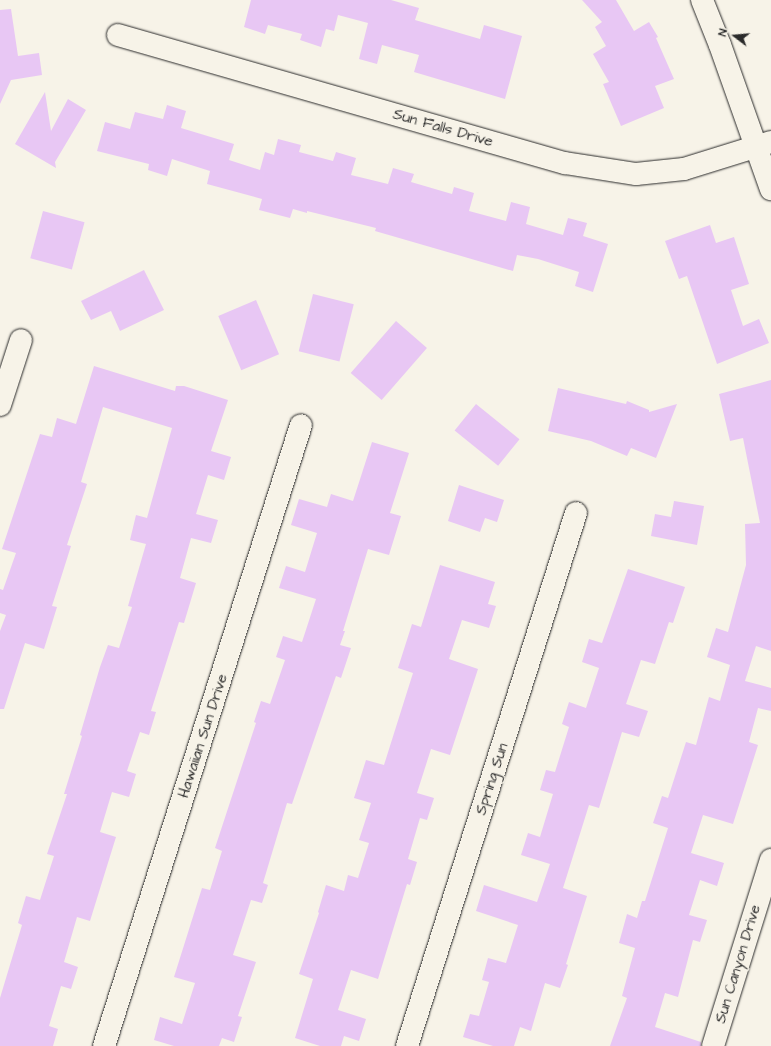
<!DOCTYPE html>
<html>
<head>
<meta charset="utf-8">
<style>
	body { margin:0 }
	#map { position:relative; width:771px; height:1046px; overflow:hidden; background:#f7f3e8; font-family:"Architects Daughter",sans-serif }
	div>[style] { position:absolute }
	.building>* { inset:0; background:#e8c7f4; transform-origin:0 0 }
	.roads { filter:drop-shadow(0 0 1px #2b2b2b) drop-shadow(0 0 1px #2b2b2b) }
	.street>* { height:22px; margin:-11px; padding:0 11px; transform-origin:11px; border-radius:11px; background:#f7f3e8 }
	span { translate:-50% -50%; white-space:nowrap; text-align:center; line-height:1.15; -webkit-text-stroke:3px #f7f3e8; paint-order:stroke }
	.street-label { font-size:15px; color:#2b2b2b }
	.north { position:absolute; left:715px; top:16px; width:40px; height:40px; -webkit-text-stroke:3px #f7f3e8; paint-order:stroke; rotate:286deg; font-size:11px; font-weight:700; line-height:16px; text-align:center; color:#2b2b2b }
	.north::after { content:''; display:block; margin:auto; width:14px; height:18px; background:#2b2b2b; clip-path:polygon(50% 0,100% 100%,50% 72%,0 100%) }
</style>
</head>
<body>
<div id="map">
	<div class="building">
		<div style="clip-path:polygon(251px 0,391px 0,419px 8px,415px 20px,480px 39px,484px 25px,522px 36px,505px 99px,414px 72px,419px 55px,382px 45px,377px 64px,359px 59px,368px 23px,338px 15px,334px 31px,326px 29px,321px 47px,300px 40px,302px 34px,268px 25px,265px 34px,244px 27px)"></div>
		<div style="clip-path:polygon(582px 0,616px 0,634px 31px,649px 22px,658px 37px,656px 38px,674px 79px,655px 86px,664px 108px,621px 126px,603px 84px,609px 82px,593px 54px,606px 46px,595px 27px,602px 22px)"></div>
		<div style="clip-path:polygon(11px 9px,18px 56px,39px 53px,42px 75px,11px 80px,0 104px,0 10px)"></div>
		<div style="clip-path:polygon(45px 92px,51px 131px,68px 99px,86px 110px,55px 162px,56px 168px,15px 144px)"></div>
		<div style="clip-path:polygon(167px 105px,186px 111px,181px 128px,234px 144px,229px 160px,260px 170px,265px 152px,274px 155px,278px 139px,301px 145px,299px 152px,333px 161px,336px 152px,356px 158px,351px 175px,388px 184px,393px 168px,414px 174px,411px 182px,452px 194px,454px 187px,474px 193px,469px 211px,506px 221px,511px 202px,530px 207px,526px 224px,563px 235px,568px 218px,587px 223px,583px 236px,608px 244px,593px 292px,575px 286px,579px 272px,538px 259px,517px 255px,513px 271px,375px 231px,376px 228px,307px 211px,307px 213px,293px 209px,290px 218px,259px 210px,262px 199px,207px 184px,210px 171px,172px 159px,167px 176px,148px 170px,149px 164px,97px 151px,105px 122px,130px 129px,135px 112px,163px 119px)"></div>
		<div style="left:43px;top:211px;width:43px;height:49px;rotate:15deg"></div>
		<div style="clip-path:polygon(710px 225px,716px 243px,734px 237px,749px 284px,731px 290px,743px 326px,759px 319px,769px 343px,717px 364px,687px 276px,679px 279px,665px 241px)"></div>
		<div style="clip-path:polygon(144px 270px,164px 310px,120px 331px,111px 311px,91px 320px,81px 301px)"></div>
		<div style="left:313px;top:294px;width:42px;height:59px;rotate:14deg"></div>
		<div style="left:256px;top:300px;width:59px;height:41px;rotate:67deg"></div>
		<div style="left:396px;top:321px;width:41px;height:69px;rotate:41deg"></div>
		<div style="clip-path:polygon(94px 366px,175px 391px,176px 386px,184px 386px,228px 400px,211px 451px,231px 457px,224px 480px,208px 475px,196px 514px,218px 520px,211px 543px,191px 538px,180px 578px,196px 583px,184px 623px,179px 622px,151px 711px,156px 712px,149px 735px,140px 732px,127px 771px,136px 774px,129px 797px,112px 792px,100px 832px,116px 837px,90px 921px,77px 917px,64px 962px,78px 967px,71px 989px,61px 986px,49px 1026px,58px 1029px,53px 1046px,0 1046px,0 998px,22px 925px,18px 923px,26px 896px,40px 900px,54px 856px,47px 854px,67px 794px,64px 794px,82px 736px,80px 735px,100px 667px,108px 645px,119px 648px,132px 607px,128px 606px,146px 544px,130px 540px,136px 515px,147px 518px,172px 428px,103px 407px,81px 482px,87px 484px,67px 545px,71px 546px,52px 606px,57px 607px,44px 649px,25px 643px,4px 709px,0 709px,0 631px,6px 615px,0 613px,0 589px,3px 590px,16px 553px,2px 549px,40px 434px,52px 437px,57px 418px,76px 424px)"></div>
		<div style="clip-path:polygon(771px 380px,771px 651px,756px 646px,745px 681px,771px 688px,771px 711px,758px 708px,749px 742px,758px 745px,733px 824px,703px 815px,691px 853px,724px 863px,717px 886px,700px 880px,689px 915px,707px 920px,700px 942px,693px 940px,678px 997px,665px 993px,655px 1027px,701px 1042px,701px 1046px,610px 1046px,627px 998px,622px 996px,635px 948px,619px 943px,627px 914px,637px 918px,642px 901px,645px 901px,668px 828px,653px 823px,662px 796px,668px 798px,686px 742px,696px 745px,709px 697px,720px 701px,730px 665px,707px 657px,716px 628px,728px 632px,746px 565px,745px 524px,760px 523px,743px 438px,730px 441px,719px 394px)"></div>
		<div style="clip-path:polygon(558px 388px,626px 404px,627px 401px,649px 410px,649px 412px,677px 404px,656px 458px,631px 448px,627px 456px,591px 441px,548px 431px)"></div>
		<div style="left:476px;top:404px;width:56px;height:34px;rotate:39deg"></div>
		<div style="clip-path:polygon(372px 442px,409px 453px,390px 513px,401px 516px,389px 555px,368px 549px,343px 631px,345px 631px,340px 645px,351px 648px,341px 678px,336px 676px,292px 804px,287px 803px,263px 883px,268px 885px,262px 903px,251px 900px,233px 955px,256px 962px,238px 1016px,242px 1017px,234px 1042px,222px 1038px,219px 1046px,174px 1046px,154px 1040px,160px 1017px,182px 1024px,195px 983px,174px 977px,202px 888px,210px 890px,222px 851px,215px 848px,256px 723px,254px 722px,261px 701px,270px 704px,285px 660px,276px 657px,283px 636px,302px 642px,316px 599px,279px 588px,286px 566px,305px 572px,317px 533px,291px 525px,299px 499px,327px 507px,331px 494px,353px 501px)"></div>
		<div style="clip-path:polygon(459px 485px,504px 500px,497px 522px,485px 518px,480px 532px,448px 521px)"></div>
		<div style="clip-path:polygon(674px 501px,704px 506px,697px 545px,651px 536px,655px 514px,671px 517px)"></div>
		<div style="clip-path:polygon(440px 565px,495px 582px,488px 604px,496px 606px,489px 628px,462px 620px,449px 659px,478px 669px,450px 755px,431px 749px,417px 793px,434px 798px,427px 820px,420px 818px,408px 859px,417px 862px,410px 885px,407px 884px,378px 979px,351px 970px,338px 1010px,366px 1019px,359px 1041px,344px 1036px,341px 1046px,320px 1046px,295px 1038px,313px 979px,299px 974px,319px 913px,318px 912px,326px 885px,344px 891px,348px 875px,358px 878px,369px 843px,359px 840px,371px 803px,354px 798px,366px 760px,384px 765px,413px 673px,398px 668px,412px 624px,421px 627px)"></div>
		<div style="clip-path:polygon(628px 569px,685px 587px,673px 623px,669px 622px,655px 664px,641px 660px,626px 704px,648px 711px,639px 737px,622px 732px,599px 808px,589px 805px,563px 888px,587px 896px,566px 964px,568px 965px,560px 988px,545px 983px,531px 1031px,520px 1027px,514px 1046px,493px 1046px,463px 1037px,470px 1014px,479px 1016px,489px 982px,482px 980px,488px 958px,506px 963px,518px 925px,476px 911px,484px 885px,537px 902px,550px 864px,521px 855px,528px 833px,540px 837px,553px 794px,540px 790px,546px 770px,555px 772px,569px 727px,562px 724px,569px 702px,586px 708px,599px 668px,582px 662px,589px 639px,602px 643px)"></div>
	</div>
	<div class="roads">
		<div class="street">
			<div style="left:702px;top:0;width:48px;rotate:68.2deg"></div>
			<div style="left:720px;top:45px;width:153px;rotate:70.5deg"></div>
			<div style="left:118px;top:35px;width:465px;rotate:16deg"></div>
			<div style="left:565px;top:163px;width:72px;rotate:8.8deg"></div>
			<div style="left:636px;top:174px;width:48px;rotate:-5.9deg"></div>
			<div style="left:684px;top:169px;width:91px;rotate:-17.2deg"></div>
			<div style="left:0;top:405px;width:68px;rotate:-72.1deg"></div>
			<div style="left:104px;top:1046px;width:651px;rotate:-72.4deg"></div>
			<div style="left:407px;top:1046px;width:559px;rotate:-72.41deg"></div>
			<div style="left:713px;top:1046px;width:195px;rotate:-72.7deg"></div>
		</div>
	</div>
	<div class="street-label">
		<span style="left:443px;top:128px;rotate:16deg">Sun Falls Drive</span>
		<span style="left:203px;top:736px;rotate:-72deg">Hawaiian Sun Drive</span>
		<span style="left:492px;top:779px;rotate:-72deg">Spring Sun</span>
		<span style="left:738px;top:964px;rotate:-73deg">Sun Canyon Drive</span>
	</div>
	<div class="north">N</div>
</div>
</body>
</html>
